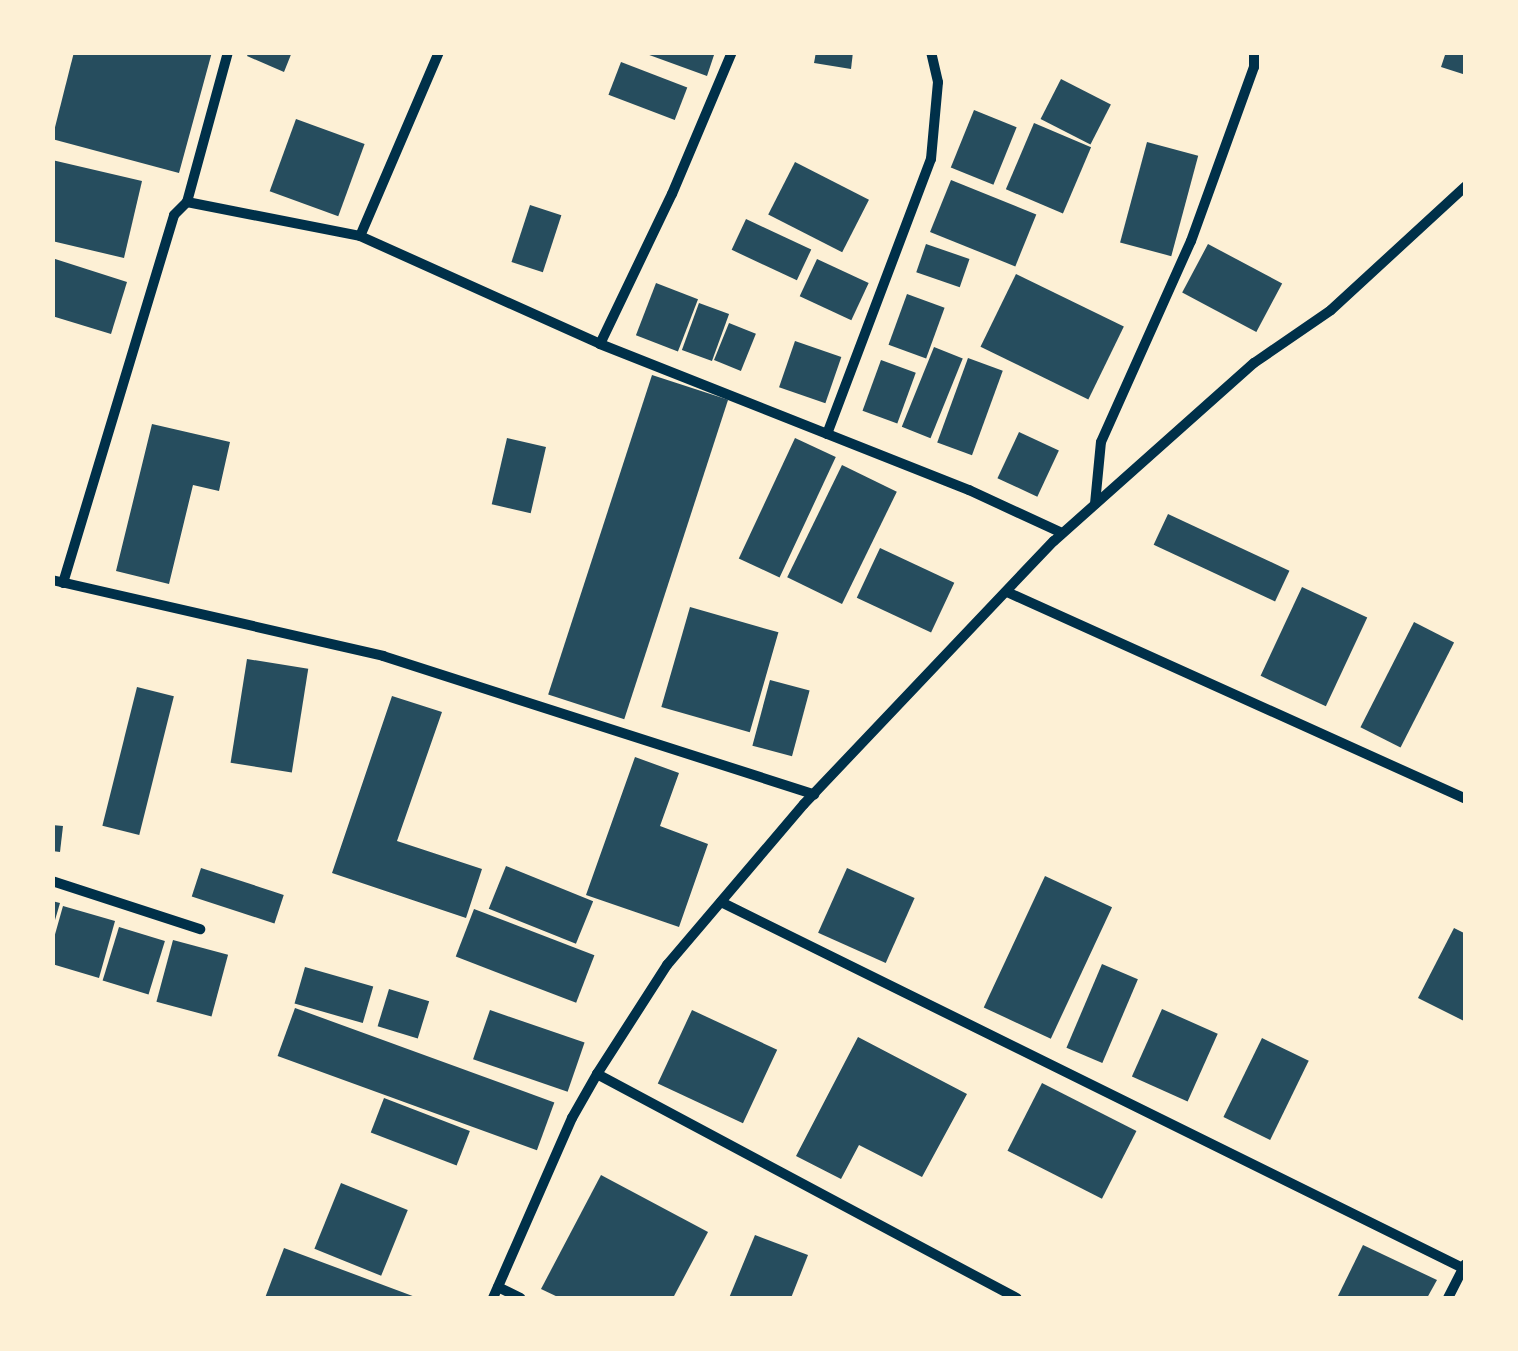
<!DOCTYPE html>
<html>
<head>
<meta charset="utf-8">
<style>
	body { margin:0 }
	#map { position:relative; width:1518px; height:1351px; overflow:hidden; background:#fdf0d5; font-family:"Space Grotesk",sans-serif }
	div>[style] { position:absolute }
	.building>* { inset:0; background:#264d5e; transform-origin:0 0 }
	.minor>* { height:10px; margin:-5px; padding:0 5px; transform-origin:5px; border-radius:5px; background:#003049 }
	span { translate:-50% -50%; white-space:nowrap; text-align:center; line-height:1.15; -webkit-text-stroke:10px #fdf0d5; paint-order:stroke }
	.frame { position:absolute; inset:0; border:55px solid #fdf0d5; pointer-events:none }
</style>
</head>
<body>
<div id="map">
	<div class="building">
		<div style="clip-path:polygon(74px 52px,212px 52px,179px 173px,52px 139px)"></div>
		<div style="clip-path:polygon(249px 52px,292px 52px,284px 72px,247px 56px)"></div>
		<div style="clip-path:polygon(641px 52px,715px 52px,707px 76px)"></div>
		<div style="clip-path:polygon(816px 52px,853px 52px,851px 69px,814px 63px)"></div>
		<div style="clip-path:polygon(1446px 52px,1466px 52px,1466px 75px,1441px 67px)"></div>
		<div style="left:621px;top:62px;width:71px;height:35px;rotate:21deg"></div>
		<div style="left:1061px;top:79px;width:56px;height:45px;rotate:27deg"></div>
		<div style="left:974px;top:110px;width:46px;height:62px;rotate:22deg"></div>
		<div style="left:296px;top:119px;width:73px;height:77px;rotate:20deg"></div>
		<div style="left:1034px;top:123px;width:62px;height:72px;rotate:23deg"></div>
		<div style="left:1147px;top:142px;width:53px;height:104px;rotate:15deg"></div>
		<div style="clip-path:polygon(52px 160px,142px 181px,124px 258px,52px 241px)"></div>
		<div style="left:795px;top:162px;width:83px;height:59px;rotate:27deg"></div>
		<div style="left:951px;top:180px;width:92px;height:56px;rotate:22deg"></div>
		<div style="left:530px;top:205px;width:33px;height:60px;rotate:18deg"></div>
		<div style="left:746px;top:219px;width:72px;height:34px;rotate:25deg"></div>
		<div style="left:926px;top:244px;width:46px;height:30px;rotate:19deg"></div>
		<div style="left:1208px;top:244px;width:84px;height:55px;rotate:28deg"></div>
		<div style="clip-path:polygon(52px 258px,127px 282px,111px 334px,52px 316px)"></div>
		<div style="left:817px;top:259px;width:57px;height:41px;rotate:25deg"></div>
		<div style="left:1016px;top:274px;width:120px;height:81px;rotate:26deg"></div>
		<div style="left:656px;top:283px;width:45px;height:56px;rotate:21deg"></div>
		<div style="left:907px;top:294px;width:40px;height:54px;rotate:20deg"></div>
		<div style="left:699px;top:303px;width:32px;height:50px;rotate:20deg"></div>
		<div style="left:729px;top:323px;width:29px;height:40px;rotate:22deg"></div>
		<div style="left:795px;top:341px;width:49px;height:49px;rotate:19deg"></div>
		<div style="left:934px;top:347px;width:31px;height:86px;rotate:22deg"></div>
		<div style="left:968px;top:358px;width:37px;height:90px;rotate:20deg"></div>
		<div style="left:881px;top:360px;width:37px;height:54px;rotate:20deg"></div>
		<div style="left:652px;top:375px;width:80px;height:336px;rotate:18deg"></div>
		<div style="clip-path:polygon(152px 424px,230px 442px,219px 491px,193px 485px,169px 584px,116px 571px)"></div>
		<div style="left:1019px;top:432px;width:44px;height:51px;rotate:25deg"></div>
		<div style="left:507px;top:438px;width:40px;height:68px;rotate:13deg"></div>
		<div style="left:795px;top:438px;width:45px;height:133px;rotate:25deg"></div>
		<div style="left:842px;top:465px;width:61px;height:125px;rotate:26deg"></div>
		<div style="left:1168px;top:514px;width:134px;height:34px;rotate:25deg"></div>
		<div style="left:880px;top:548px;width:82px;height:55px;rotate:25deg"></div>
		<div style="left:1302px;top:587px;width:72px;height:98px;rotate:25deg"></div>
		<div style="left:690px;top:607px;width:92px;height:104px;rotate:16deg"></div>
		<div style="left:1414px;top:622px;width:45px;height:118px;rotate:27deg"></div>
		<div style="left:247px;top:659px;width:62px;height:105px;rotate:9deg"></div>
		<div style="left:770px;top:680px;width:41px;height:68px;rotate:15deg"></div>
		<div style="left:137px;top:687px;width:38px;height:143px;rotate:14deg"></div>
		<div style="clip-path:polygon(392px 696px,442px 712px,397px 841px,482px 869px,466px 918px,332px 873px)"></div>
		<div style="clip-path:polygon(635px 757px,679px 773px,660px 826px,708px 844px,679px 927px,586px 895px)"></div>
		<div style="clip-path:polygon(52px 825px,63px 826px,60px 852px,52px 851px)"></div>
		<div style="left:506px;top:866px;width:94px;height:46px;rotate:22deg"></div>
		<div style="left:201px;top:868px;width:87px;height:30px;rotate:18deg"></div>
		<div style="left:847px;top:868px;width:74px;height:71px;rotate:24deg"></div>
		<div style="left:1045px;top:876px;width:74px;height:145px;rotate:25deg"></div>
		<div style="clip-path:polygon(52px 901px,60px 903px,53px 927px,52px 927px)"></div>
		<div style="clip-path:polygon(63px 906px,115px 921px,99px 978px,52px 964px,52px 945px)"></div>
		<div style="left:474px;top:909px;width:129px;height:51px;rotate:21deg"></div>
		<div style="left:119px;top:927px;width:48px;height:56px;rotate:17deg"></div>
		<div style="clip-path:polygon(1454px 928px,1466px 934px,1466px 1022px,1418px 998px)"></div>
		<div style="left:173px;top:940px;width:57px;height:64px;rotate:15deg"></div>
		<div style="left:1102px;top:964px;width:39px;height:91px;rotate:23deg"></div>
		<div style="left:305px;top:967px;width:71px;height:38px;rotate:16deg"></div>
		<div style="left:389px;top:989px;width:42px;height:39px;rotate:17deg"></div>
		<div style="left:295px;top:1008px;width:276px;height:51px;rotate:20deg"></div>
		<div style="left:1162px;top:1009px;width:61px;height:74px;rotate:24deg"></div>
		<div style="left:490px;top:1010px;width:100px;height:52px;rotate:19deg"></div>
		<div style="left:692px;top:1010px;width:94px;height:81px;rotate:25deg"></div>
		<div style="clip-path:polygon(858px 1037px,967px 1094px,922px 1177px,859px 1145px,841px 1179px,796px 1156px)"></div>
		<div style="left:1262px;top:1038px;width:52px;height:88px;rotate:26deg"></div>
		<div style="left:1042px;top:1083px;width:106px;height:76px;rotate:27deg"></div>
		<div style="left:384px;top:1098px;width:92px;height:37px;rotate:21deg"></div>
		<div style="clip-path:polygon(601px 1175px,708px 1232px,673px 1298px,560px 1298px,541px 1289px)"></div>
		<div style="left:341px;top:1183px;width:72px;height:71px;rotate:22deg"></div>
		<div style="clip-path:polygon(755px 1235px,808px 1255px,791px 1298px,729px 1298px)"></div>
		<div style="clip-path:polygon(1363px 1245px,1437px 1280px,1427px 1298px,1337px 1298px)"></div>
		<div style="clip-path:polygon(284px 1248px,418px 1298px,265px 1298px)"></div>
	</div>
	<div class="minor">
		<div style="left:439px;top:52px;width:200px;rotate:113.2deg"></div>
		<div style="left:360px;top:236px;width:263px;rotate:24.2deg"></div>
		<div style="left:600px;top:344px;width:397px;rotate:21.6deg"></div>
		<div style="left:969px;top:490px;width:102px;rotate:24.8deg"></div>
		<div style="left:187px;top:202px;width:156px;rotate:-74.7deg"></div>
		<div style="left:600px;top:344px;width:166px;rotate:-64.4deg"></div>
		<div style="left:672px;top:194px;width:154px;rotate:-67.1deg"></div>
		<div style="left:827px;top:434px;width:294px;rotate:-69.3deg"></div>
		<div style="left:931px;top:159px;width:77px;rotate:-84.8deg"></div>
		<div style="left:938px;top:82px;width:31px;rotate:-103deg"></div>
		<div style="left:1095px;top:504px;width:62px;rotate:-84.5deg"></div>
		<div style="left:1101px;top:442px;width:220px;rotate:-65.9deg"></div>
		<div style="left:1191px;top:241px;width:185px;rotate:-70.1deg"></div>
		<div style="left:1254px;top:67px;width:15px;rotate:-90deg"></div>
		<div style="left:52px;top:580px;width:340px;rotate:12.9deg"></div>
		<div style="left:383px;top:656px;width:453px;rotate:17.8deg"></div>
		<div style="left:63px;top:583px;width:384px;rotate:-73.2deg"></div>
		<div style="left:174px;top:215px;width:18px;rotate:-45deg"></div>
		<div style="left:187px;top:202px;width:176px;rotate:11.1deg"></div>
		<div style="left:1007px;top:592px;width:504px;rotate:24.27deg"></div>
		<div style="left:52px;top:881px;width:156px;rotate:18deg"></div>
		<div style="left:721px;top:902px;width:827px;rotate:26.26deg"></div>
		<div style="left:597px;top:1074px;width:476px;rotate:28.1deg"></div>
		<div style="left:498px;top:1287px;width:25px;rotate:26deg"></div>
		<div style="left:493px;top:1298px;width:197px;rotate:-66.3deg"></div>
		<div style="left:572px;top:1118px;width:51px;rotate:-60.4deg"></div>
		<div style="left:597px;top:1074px;width:130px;rotate:-57.3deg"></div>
		<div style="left:667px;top:965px;width:211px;rotate:-49.6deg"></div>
		<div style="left:804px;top:804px;width:363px;rotate:-46.5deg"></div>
		<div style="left:1054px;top:541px;width:268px;rotate:-41.7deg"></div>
		<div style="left:1254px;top:363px;width:93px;rotate:-34.5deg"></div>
		<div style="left:1331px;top:310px;width:183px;rotate:-42.6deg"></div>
		<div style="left:1448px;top:1298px;width:38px;rotate:-63deg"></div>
	</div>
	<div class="frame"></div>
</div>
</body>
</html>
